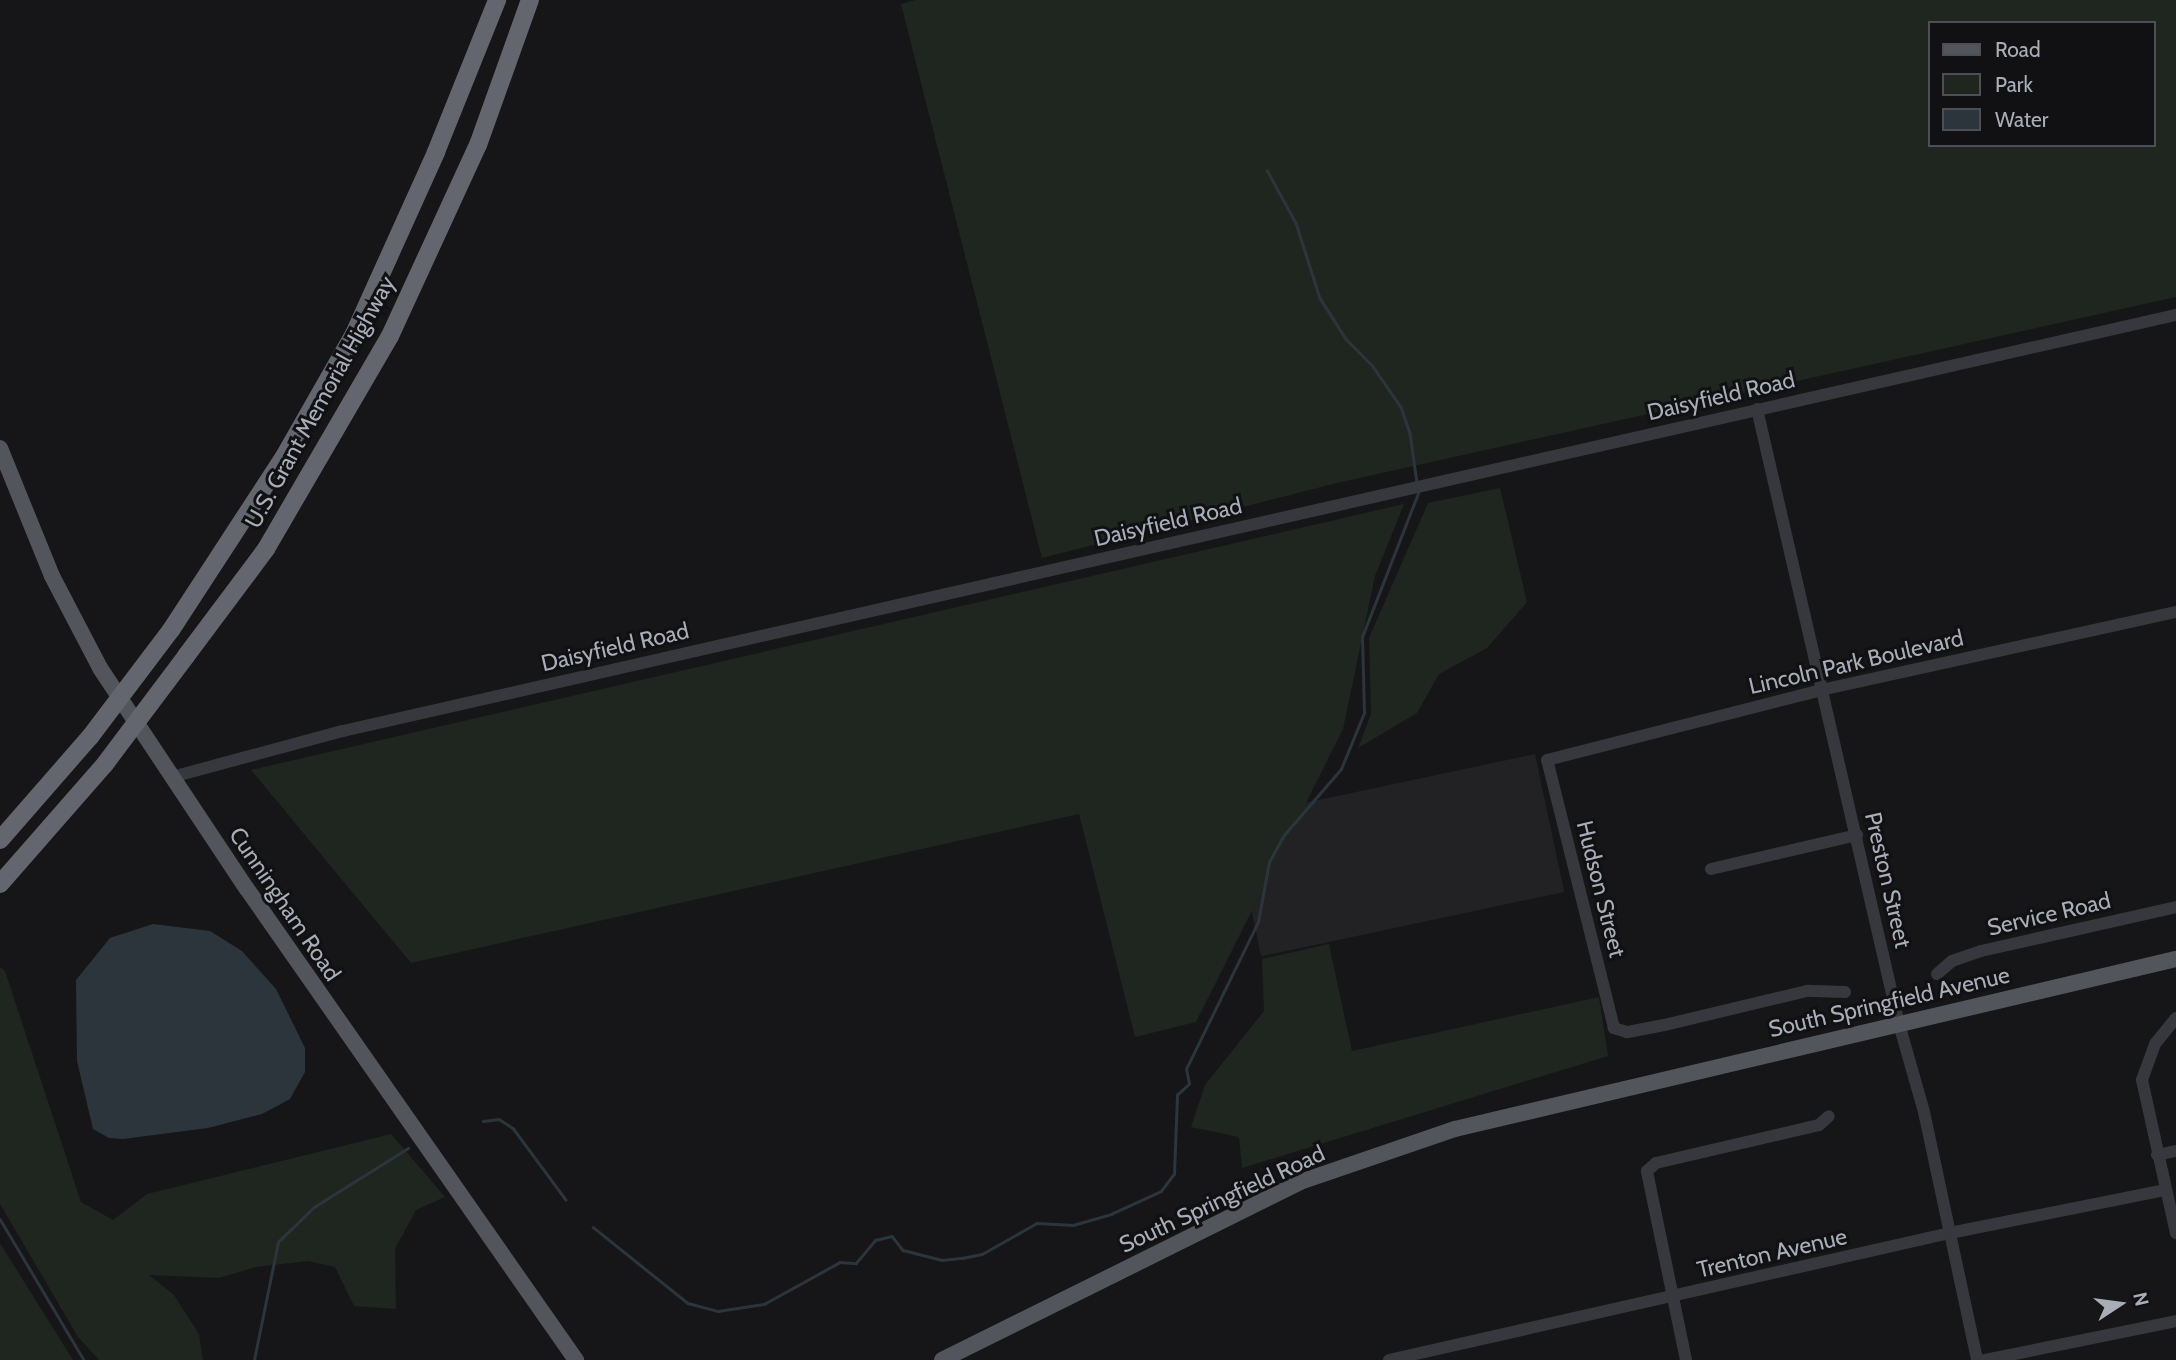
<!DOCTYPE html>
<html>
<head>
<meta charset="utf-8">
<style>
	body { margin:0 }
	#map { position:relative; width:2176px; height:1360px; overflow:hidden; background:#161618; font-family:Cabin,sans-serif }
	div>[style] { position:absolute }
	.built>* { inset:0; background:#222225; transform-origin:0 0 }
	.green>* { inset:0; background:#1e261f }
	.water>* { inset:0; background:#2c353c }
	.stream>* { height:2.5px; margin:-1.25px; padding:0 1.25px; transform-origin:1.25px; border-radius:1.25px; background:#2c353c }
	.minor>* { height:12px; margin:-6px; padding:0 6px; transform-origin:6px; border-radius:6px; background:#37383d }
	.major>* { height:16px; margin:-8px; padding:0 8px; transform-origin:8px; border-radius:8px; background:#53555c }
	.highway>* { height:18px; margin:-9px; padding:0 9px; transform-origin:9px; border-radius:9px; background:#63666e }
	.highway-bridge>* { height:18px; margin:-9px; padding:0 9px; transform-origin:9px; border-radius:9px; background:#63666e }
	span { translate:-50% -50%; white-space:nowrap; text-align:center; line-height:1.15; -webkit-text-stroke:6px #111113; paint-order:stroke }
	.street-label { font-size:23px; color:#a8adb8 }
	.legend { position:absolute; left:1928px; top:21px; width:228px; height:126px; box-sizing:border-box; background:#111113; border:2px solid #4d4f55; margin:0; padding:9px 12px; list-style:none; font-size:21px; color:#a8adb8 }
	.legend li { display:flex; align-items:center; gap:14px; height:35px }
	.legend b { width:35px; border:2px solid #4d4f55 }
	.north { position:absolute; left:2085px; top:1269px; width:70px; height:70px; -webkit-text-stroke:5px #111113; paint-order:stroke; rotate:77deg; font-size:19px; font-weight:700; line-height:28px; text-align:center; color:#a8adb8 }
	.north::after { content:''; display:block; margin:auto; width:24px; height:32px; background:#a8adb8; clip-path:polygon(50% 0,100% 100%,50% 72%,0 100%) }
</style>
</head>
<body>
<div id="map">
	<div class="built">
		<div style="left:1535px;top:754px;width:141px;height:310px;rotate:78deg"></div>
	</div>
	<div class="green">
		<div style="clip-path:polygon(evenodd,915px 0,2176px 0,2176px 297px,1337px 483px,1042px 558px,901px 4px,915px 0,1929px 23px,2153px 23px,2153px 145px,1929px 145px,1929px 23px)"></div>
		<div style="clip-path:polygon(1500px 488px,1527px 602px,1487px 648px,1439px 674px,1417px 713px,1358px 748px,1371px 714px,1369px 638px,1428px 503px)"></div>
		<div style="clip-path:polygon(1404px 504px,1375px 576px,1343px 729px,1196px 1022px,1135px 1037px,1079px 814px,411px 963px,251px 770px)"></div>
		<div style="clip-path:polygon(1329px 944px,1352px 1051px,1599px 997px,1608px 1056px,1242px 1168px,1239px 1137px,1191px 1127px,1205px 1085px,1264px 1011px,1262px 959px)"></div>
		<div style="clip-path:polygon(0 967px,5px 971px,81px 1202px,113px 1220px,147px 1194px,391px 1134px,445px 1197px,416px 1210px,395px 1249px,396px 1309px,354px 1306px,335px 1267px,308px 1261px,256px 1267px,219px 1278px,149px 1275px,174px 1295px,199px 1334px,203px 1360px,99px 1360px,78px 1337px,0 1204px)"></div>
		<div style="clip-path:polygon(0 1244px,3px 1248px,73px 1360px,0 1360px)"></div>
	</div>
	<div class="water">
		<div style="clip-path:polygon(153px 924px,210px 931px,242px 951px,276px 989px,305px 1048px,305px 1072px,290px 1099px,262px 1114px,208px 1128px,123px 1139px,109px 1138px,93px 1129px,77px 1061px,76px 980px,110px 938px)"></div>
	</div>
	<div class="stream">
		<div style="left:1267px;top:170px;width:60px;rotate:61.3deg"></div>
		<div style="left:1296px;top:223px;width:79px;rotate:72.3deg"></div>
		<div style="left:1320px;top:298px;width:49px;rotate:57.6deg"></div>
		<div style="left:1346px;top:339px;width:37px;rotate:45deg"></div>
		<div style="left:1372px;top:365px;width:51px;rotate:55.4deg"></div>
		<div style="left:1401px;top:407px;width:28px;rotate:71deg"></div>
		<div style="left:1410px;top:433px;width:50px;rotate:82deg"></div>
		<div style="left:483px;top:1121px;width:16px;rotate:-7deg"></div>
		<div style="left:499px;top:1119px;width:17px;rotate:33deg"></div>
		<div style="left:513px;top:1128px;width:89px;rotate:53.6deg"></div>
		<div style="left:0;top:1219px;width:164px;rotate:59.2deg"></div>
		<div style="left:593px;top:1227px;width:122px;rotate:38.7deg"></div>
		<div style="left:688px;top:1303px;width:31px;rotate:15deg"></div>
		<div style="left:718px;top:1311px;width:47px;rotate:-8.7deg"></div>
		<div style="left:764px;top:1304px;width:87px;rotate:-28.9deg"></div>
		<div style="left:840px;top:1262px;width:16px;rotate:4deg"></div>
		<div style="left:856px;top:1263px;width:30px;rotate:-50deg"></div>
		<div style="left:875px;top:1240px;width:17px;rotate:-13deg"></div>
		<div style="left:892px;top:1236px;width:18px;rotate:52deg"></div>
		<div style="left:903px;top:1250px;width:40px;rotate:14.4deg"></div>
		<div style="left:942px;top:1260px;width:20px;rotate:-6deg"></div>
		<div style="left:962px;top:1258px;width:20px;rotate:-11deg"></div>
		<div style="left:982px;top:1254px;width:63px;rotate:-29.4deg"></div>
		<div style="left:1037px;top:1223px;width:36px;rotate:3deg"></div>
		<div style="left:1073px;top:1225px;width:40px;rotate:-16deg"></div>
		<div style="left:1111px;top:1214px;width:55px;rotate:-24.7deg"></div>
		<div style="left:1161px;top:1191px;width:21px;rotate:-53deg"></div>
		<div style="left:1174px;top:1174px;width:79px;rotate:-87.8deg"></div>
		<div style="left:1177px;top:1095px;width:16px;rotate:-43deg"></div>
		<div style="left:1189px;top:1084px;width:15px;rotate:-101deg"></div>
		<div style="left:1186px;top:1069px;width:164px;rotate:-63.9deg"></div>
		<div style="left:1258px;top:922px;width:61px;rotate:-79.6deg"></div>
		<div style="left:1269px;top:862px;width:31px;rotate:-61deg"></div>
		<div style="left:1284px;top:835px;width:87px;rotate:-49.2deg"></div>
		<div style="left:1341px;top:769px;width:61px;rotate:-67.7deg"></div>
		<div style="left:1364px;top:713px;width:76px;rotate:-91.5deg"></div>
		<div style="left:1362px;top:637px;width:155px;rotate:-68.7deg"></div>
		<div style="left:254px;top:1360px;width:120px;rotate:-78.5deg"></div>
		<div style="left:278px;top:1242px;width:50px;rotate:-44.2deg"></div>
		<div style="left:314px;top:1207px;width:111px;rotate:-32.1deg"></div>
	</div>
	<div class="minor">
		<div style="left:1757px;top:409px;width:631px;rotate:77deg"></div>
		<div style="left:1899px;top:1024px;width:91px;rotate:74.1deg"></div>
		<div style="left:1924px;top:1112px;width:254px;rotate:77.9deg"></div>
		<div style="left:172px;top:777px;width:177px;rotate:-15.1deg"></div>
		<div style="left:343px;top:731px;width:1880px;rotate:-12.79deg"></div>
		<div style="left:1711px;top:869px;width:150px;rotate:-13.1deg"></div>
		<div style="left:1937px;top:974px;width:20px;rotate:-41deg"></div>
		<div style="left:1952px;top:961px;width:31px;rotate:-19deg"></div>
		<div style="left:1981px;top:951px;width:200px;rotate:-12.7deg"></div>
		<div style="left:1845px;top:992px;width:38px;rotate:-178deg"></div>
		<div style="left:1807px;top:991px;width:147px;rotate:166.6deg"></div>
		<div style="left:1664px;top:1025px;width:38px;rotate:169deg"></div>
		<div style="left:1627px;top:1032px;width:14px;rotate:-163deg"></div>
		<div style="left:1614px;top:1028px;width:276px;rotate:-104deg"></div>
		<div style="left:1547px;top:760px;width:283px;rotate:-14.3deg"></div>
		<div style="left:1821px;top:690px;width:363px;rotate:-12.4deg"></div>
		<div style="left:2176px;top:1018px;width:33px;rotate:129deg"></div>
		<div style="left:2155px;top:1044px;width:38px;rotate:110deg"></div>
		<div style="left:2142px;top:1080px;width:157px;rotate:77.5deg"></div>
		<div style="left:2157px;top:1155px;width:19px;rotate:-12deg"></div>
		<div style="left:1389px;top:1360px;width:575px;rotate:-12.76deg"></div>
		<div style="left:1950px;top:1233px;width:220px;rotate:-11.3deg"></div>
		<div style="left:1686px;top:1360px;width:193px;rotate:-101.7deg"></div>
		<div style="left:1647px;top:1171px;width:12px;rotate:-42deg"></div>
		<div style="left:1656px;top:1163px;width:167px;rotate:-13.1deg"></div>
		<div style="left:1819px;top:1125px;width:13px;rotate:-42deg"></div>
		<div style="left:1985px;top:1360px;width:195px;rotate:-11.5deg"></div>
	</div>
	<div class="major">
		<div style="left:0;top:448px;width:138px;rotate:67.9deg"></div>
		<div style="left:52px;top:576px;width:104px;rotate:62.4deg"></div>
		<div style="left:100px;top:668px;width:265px;rotate:56.4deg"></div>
		<div style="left:247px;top:889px;width:575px;rotate:55.07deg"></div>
		<div style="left:942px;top:1360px;width:400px;rotate:-26.4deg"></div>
		<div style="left:1300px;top:1182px;width:164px;rotate:-18.9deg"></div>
		<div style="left:1455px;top:1129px;width:741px;rotate:-13.27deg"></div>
	</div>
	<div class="highway">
		<div style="left:171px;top:630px;width:209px;rotate:-56.9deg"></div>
		<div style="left:285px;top:455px;width:139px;rotate:-60.3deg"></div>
		<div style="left:354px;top:334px;width:200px;rotate:-65.7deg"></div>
		<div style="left:436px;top:152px;width:164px;rotate:-68.1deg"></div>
		<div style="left:186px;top:656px;width:134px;rotate:-53.2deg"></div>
		<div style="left:266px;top:549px;width:246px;rotate:-59.8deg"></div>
		<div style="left:390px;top:336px;width:210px;rotate:-65.3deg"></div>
		<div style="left:478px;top:145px;width:154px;rotate:-70.3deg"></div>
		<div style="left:0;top:840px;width:137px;rotate:-48.9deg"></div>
		<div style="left:0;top:884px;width:159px;rotate:-48.8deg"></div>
	</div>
	<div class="highway-bridge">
		<div style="left:90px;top:737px;width:134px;rotate:-52.9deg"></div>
		<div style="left:105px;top:764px;width:135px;rotate:-53.1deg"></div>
	</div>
	<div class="street-label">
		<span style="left:1721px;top:396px;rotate:-13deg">Daisyfield Road</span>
		<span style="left:320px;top:402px;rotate:-61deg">U.S. Grant Memorial Highway</span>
		<span style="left:1168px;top:522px;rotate:-13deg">Daisyfield Road</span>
		<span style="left:615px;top:647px;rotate:-13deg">Daisyfield Road</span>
		<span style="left:1856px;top:662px;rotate:-13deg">Lincoln Park Boulevard</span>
		<span style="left:1888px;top:880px;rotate:77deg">Preston Street</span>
		<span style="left:1601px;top:889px;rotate:76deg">Hudson Street</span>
		<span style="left:285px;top:904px;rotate:56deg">Cunningham Road</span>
		<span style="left:2049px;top:914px;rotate:-13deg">Service Road</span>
		<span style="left:1889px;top:1002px;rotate:-13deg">South Springfield Avenue</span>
		<span style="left:1222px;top:1199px;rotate:-25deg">South Springfield Road</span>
		<span style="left:1772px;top:1253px;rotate:-13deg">Trenton Avenue</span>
	</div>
	<ul class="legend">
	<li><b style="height:9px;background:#53555c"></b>Road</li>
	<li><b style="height:19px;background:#1e261f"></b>Park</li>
	<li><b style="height:19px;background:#2c353c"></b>Water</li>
	</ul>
	<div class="north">N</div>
</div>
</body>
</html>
